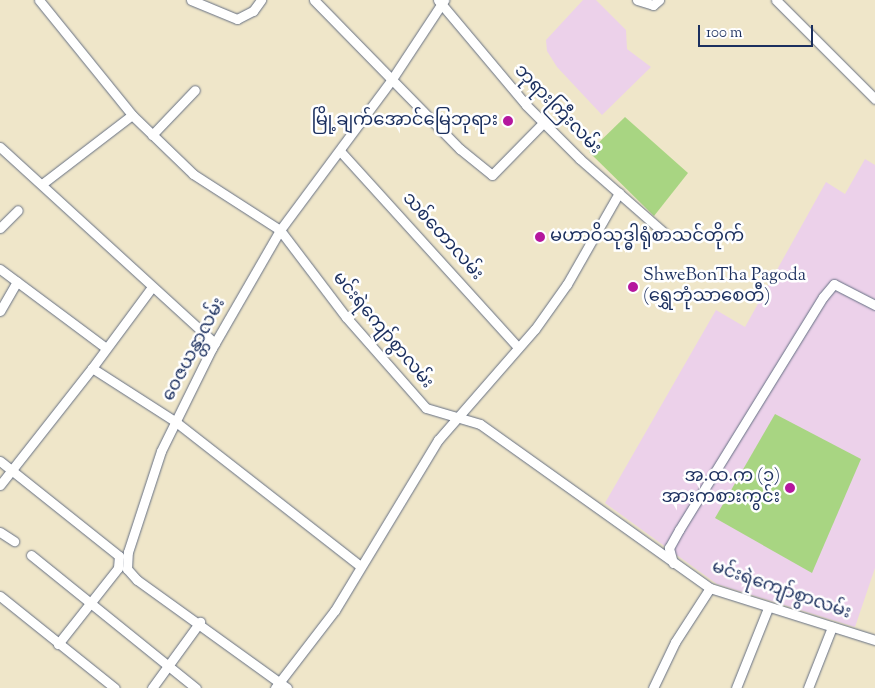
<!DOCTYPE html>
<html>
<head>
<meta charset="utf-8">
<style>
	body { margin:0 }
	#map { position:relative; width:875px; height:688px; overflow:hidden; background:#efe6c9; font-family:"Sorts Mill Goudy","Noto Sans Myanmar",serif }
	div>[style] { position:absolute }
	.built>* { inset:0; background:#ecd1ea }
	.green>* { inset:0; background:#a8d582 }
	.roads { filter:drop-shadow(0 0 1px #656f83) drop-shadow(0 0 1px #656f83) }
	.minor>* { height:9px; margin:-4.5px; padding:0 4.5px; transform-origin:4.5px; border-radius:4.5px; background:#fff }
	.dots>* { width:14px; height:14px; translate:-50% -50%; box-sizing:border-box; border:2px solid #fff; border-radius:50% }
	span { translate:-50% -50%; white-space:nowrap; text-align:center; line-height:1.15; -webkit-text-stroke:5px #fff; paint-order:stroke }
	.street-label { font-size:18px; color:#1b2f5e }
	.poi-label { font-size:18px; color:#1b2f5e }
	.right { translate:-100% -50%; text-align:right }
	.left { translate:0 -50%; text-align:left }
	.scale { position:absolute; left:698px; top:25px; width:115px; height:22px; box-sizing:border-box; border:2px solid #1b2f5e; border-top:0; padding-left:6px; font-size:15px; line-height:18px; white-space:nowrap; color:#1b2f5e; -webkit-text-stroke:4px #fff; paint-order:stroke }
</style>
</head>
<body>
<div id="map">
	<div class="built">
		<div style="clip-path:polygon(583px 0,596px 0,626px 30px,627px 49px,651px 67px,602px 115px,557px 67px,547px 51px,546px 40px)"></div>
		<div style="clip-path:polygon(865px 159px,875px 165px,875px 568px,855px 627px,717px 584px,605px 503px,716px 310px,745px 327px,826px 182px,845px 194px)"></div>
	</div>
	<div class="green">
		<div style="clip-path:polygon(625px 117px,688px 173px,654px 216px,589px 152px)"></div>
		<div style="clip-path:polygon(775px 414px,861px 459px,812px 573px,715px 518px)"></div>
	</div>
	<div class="roads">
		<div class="minor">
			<div style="left:39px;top:0;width:148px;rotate:51deg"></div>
			<div style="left:132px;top:115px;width:85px;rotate:44deg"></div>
			<div style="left:193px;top:174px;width:103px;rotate:32.8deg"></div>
			<div style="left:280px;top:230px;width:109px;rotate:52.8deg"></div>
			<div style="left:346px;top:317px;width:121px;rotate:48.7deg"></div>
			<div style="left:426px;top:408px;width:56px;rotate:16.5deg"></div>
			<div style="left:480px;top:424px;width:282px;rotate:35.5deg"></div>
			<div style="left:710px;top:588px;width:173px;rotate:17.5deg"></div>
			<div style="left:191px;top:0;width:50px;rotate:22.4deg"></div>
			<div style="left:237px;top:19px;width:18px;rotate:-27deg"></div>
			<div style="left:253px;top:11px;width:14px;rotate:-54deg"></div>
			<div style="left:314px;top:0;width:209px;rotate:45.6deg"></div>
			<div style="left:460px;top:149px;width:41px;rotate:39.1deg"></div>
			<div style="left:492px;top:175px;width:73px;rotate:-45.6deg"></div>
			<div style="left:438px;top:0;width:137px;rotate:50deg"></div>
			<div style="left:526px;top:105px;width:76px;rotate:45deg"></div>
			<div style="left:580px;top:159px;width:111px;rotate:41.3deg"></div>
			<div style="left:637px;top:0;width:17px;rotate:17deg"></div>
			<div style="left:653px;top:5px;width:8px;rotate:-40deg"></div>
			<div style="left:776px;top:0;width:140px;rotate:45deg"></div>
			<div style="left:152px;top:135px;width:62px;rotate:-46.3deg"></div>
			<div style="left:0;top:147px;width:291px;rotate:42.4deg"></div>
			<div style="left:340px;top:151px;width:265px;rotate:47.8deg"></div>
			<div style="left:42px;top:184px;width:113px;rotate:-37.5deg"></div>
			<div style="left:0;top:228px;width:25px;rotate:-45deg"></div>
			<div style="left:0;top:269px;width:132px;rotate:36.7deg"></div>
			<div style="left:152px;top:287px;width:101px;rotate:126.5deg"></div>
			<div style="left:92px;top:368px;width:100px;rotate:32.7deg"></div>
			<div style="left:176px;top:422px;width:234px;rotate:38deg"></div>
			<div style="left:0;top:311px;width:34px;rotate:-60deg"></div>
			<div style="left:0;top:461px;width:152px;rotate:38.6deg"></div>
			<div style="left:119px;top:556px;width:12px;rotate:95deg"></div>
			<div style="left:118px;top:568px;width:97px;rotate:128.3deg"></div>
			<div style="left:0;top:485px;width:149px;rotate:-51.8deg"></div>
			<div style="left:0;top:532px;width:17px;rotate:33deg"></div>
			<div style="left:31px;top:555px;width:212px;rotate:38.9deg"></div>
			<div style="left:673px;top:563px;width:16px;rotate:-105deg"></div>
			<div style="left:669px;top:548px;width:21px;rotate:-61deg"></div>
			<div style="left:679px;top:530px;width:274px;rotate:-58.3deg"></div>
			<div style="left:823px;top:297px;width:17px;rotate:-50deg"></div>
			<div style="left:834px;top:284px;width:46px;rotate:27.1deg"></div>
			<div style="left:0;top:596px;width:147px;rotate:38.7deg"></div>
			<div style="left:152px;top:688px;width:82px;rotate:-54deg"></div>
			<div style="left:275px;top:688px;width:98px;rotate:-52.4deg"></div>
			<div style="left:335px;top:610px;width:199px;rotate:-58.8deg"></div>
			<div style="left:438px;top:440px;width:147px;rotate:-48.9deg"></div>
			<div style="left:535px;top:329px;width:55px;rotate:-54.6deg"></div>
			<div style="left:567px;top:284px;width:105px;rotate:-60.3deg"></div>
			<div style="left:287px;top:688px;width:185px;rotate:-144.2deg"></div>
			<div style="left:137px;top:580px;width:15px;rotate:-132deg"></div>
			<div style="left:127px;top:569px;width:17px;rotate:-87deg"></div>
			<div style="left:128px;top:552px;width:106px;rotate:-71.9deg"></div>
			<div style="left:161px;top:451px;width:115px;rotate:-63.7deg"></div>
			<div style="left:212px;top:348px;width:136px;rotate:-60deg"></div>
			<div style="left:280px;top:230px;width:188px;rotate:-53.4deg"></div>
			<div style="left:392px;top:79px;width:95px;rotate:-56.6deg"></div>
			<div style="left:653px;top:688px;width:51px;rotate:-64.4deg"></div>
			<div style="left:675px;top:642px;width:64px;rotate:-57.1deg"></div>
			<div style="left:736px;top:688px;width:86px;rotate:-68.2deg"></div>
			<div style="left:808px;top:688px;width:66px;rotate:-68.5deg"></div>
		</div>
	</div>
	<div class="dots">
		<div style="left:508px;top:121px;background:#b5179e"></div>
		<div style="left:540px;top:237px;background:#b5179e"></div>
		<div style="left:633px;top:287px;background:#b5179e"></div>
		<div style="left:790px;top:488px;background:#b5179e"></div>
	</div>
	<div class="street-label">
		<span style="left:557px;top:110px;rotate:46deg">ဘုရားကြီးလမ်း</span>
		<span style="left:442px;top:237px;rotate:48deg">သစ်တောလမ်း</span>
		<span style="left:382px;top:331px;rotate:50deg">မင်းရဲကျော်စွာလမ်း</span>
		<span style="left:195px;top:350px;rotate:-62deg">ဝေဇယန္တာလမ်း</span>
		<span style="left:781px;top:591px;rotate:19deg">မင်းရဲကျော်စွာလမ်း</span>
	</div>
	<div class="poi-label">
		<span class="right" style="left:498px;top:121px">မြို့ချက်အောင်မြေဘုရား</span>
		<span class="left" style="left:550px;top:237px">မဟာဝိသုဒ္ဓါရုံစာသင်တိုက်</span>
		<span class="left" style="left:643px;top:287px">ShweBonTha Pagoda<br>(ရွှေဘုံသာစေတီ)</span>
		<span class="right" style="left:780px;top:488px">အ.ထ.က (၁)<br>အားကစားကွင်း</span>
	</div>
	<div class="scale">100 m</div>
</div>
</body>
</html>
